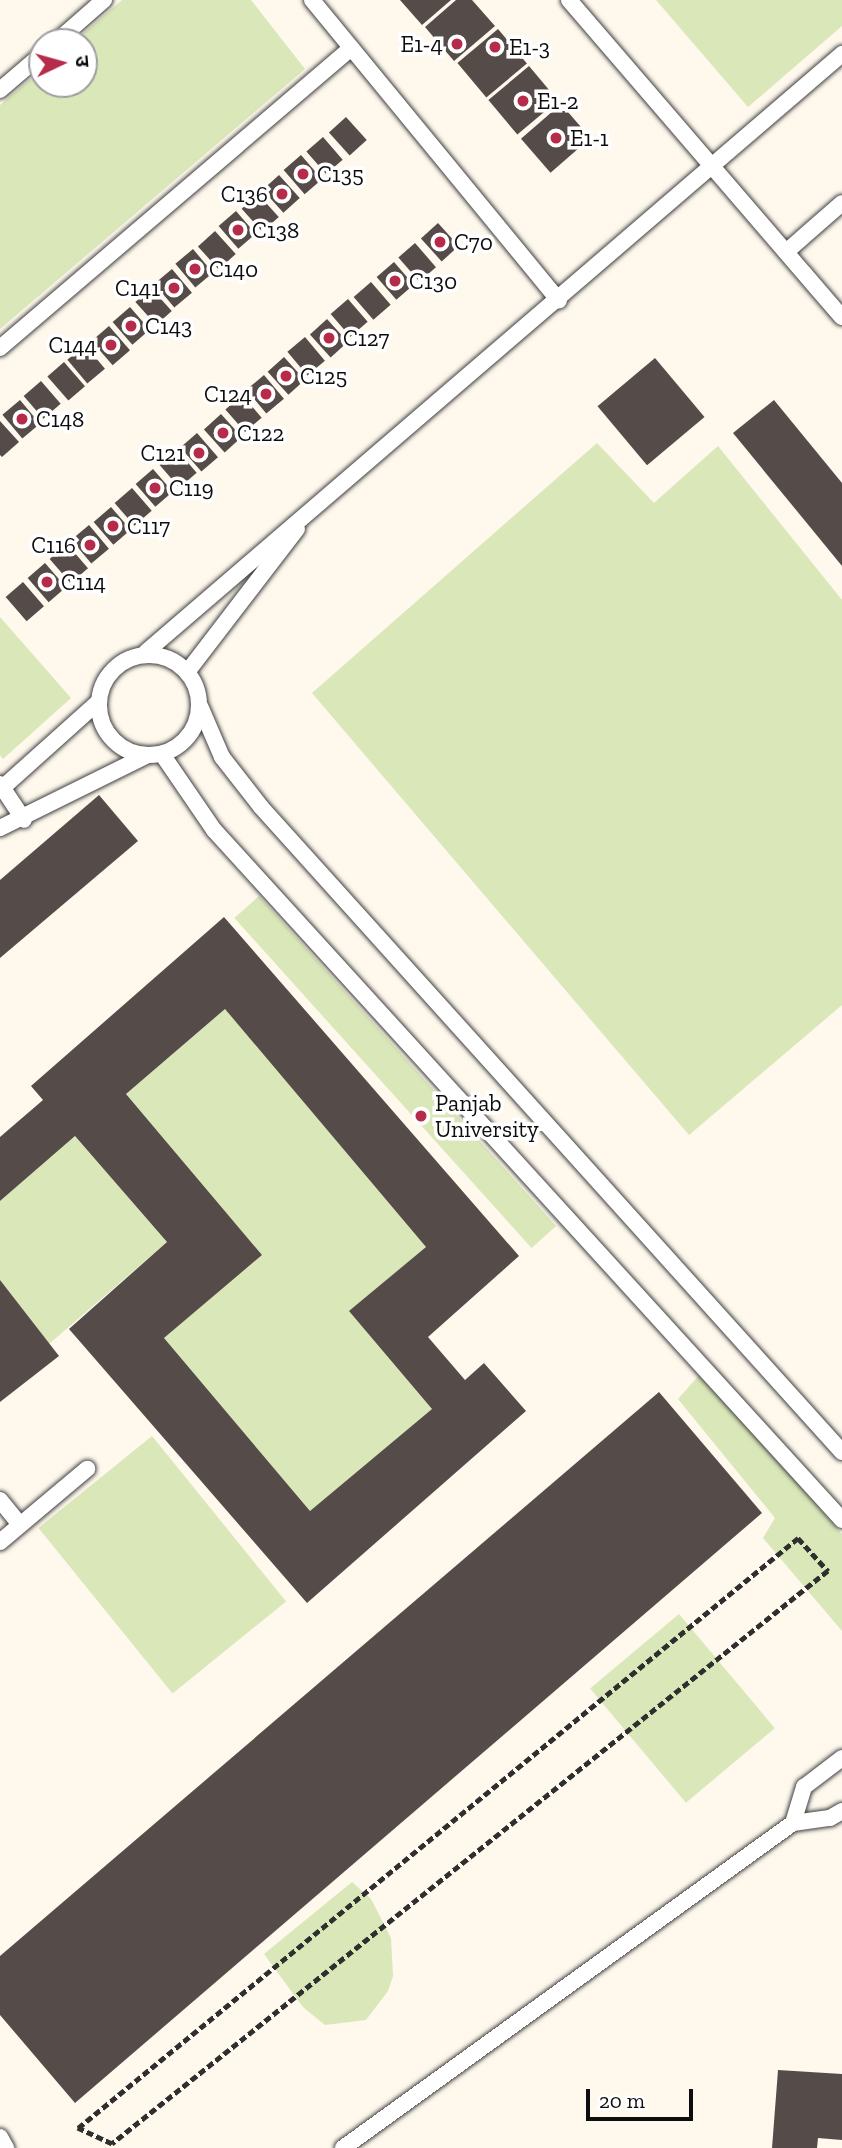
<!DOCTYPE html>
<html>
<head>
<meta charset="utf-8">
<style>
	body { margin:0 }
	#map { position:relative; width:842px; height:2148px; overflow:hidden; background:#fef8ed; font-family:"Zilla Slab","Noto Sans Devanagari",serif }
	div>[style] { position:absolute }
	.green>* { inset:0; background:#d9e7b9; transform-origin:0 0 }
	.building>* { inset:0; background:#554c4a; transform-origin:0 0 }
	.path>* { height:4.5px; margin-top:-2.25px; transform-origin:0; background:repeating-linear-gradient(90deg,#2f2f2f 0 7px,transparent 0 10.5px) }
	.roads { filter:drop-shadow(0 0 2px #404040) drop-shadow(0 0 2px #404040) }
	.service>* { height:16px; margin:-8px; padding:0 8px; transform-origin:8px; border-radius:8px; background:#fff }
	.service>.ring { margin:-8px; padding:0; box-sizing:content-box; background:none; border:16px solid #fff; border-radius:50% }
	.dots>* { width:19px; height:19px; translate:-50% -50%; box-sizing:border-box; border:4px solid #fff; border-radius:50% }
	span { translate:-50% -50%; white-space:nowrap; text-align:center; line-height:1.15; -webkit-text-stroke:7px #fff; paint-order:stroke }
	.poi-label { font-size:23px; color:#0d0d0d }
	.right { translate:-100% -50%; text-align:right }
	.left { translate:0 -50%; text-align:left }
	.north { position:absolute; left:28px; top:28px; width:70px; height:70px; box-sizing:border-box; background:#fff; border:2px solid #9e9e9e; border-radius:50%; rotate:85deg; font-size:19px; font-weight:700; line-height:28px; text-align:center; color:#0d0d0d }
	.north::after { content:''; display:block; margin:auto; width:24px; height:32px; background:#b72b4a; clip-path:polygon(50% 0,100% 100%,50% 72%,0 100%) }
	.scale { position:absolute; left:586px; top:2089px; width:107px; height:32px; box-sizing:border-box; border:4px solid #0d0d0d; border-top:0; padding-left:9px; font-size:21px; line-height:24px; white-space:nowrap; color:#0d0d0d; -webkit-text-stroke:5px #fff; paint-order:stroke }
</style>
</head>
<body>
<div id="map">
	<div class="green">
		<div style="clip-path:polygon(122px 0,251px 0,305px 69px,0 329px,0 105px,42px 69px,42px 84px,84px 84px,84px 42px,73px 42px)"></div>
		<div style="clip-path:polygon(656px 0,842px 0,842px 26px,748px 107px)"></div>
		<div style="clip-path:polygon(597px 443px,654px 503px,718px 446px,842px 600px,842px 1005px,689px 1135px,312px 693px)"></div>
		<div style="clip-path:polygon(0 617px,71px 698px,3px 759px,0 755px)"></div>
		<div style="left:259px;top:896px;width:444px;height:33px;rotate:48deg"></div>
		<div style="clip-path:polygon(225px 1009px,426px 1247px,350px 1311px,432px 1409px,310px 1511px,164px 1338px,262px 1255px,126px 1094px)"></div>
		<div style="clip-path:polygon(75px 1136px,167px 1242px,49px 1344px,0 1281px,0 1201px)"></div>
		<div style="clip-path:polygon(701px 1373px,842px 1534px,842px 1631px,763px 1538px,775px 1518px,678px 1399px)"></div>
		<div style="left:152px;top:1436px;width:213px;height:146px;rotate:51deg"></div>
		<div style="left:679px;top:1614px;width:149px;height:116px;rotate:50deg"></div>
		<div style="clip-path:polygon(352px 1882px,371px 1899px,391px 1938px,393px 1976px,388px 1991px,366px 2020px,325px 2025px,303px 2007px,264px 1954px)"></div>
	</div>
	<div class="building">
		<div style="clip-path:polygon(400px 0,451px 0,422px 25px)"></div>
		<div style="clip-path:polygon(456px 0,472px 0,495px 26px,454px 61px,425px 27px)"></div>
		<div style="left:498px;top:29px;width:45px;height:53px;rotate:50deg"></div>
		<div style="left:529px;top:66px;width:45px;height:53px;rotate:50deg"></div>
		<div style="left:561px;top:104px;width:45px;height:53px;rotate:49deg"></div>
		<div style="left:346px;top:117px;width:31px;height:23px;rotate:48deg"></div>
		<div style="left:323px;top:137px;width:30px;height:22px;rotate:49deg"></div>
		<div style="left:301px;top:155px;width:32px;height:23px;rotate:49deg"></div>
		<div style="left:279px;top:175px;width:31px;height:22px;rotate:48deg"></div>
		<div style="left:258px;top:194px;width:31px;height:22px;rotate:48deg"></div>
		<div style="left:236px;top:211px;width:30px;height:23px;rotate:49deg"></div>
		<div style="left:438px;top:223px;width:31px;height:23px;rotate:48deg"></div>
		<div style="left:215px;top:231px;width:31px;height:23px;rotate:48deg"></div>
		<div style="left:415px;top:243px;width:32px;height:22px;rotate:49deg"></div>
		<div style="left:193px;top:249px;width:31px;height:23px;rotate:50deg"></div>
		<div style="left:394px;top:262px;width:30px;height:23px;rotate:49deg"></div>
		<div style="left:172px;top:269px;width:31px;height:23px;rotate:50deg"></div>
		<div style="left:371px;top:282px;width:30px;height:23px;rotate:49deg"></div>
		<div style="left:151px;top:288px;width:31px;height:21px;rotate:48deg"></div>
		<div style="left:348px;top:299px;width:30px;height:23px;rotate:49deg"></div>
		<div style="left:130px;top:307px;width:30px;height:23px;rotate:49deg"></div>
		<div style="left:327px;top:319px;width:31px;height:23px;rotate:48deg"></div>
		<div style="left:109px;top:326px;width:32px;height:23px;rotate:49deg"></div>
		<div style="left:305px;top:337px;width:31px;height:23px;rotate:50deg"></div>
		<div style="left:85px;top:345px;width:31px;height:23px;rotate:50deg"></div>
		<div style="left:284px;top:357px;width:31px;height:22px;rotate:48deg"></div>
		<div style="left:655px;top:358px;width:77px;height:75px;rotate:50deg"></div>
		<div style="left:64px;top:362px;width:32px;height:22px;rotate:49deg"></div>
		<div style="left:264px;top:375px;width:31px;height:23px;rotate:50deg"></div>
		<div style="left:41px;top:381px;width:30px;height:23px;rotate:49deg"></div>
		<div style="left:242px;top:395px;width:30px;height:22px;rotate:49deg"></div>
		<div style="left:20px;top:400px;width:31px;height:23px;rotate:50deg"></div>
		<div style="clip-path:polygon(774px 400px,842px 483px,842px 566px,733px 433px)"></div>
		<div style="left:221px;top:414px;width:31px;height:23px;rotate:48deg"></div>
		<div style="clip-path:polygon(0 421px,19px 442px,2px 457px,0 455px)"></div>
		<div style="left:197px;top:433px;width:32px;height:22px;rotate:49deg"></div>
		<div style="left:177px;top:450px;width:30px;height:23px;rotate:49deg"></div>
		<div style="left:153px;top:469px;width:30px;height:23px;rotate:49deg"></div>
		<div style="left:132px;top:488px;width:30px;height:23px;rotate:49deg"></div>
		<div style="left:111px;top:507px;width:30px;height:23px;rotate:49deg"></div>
		<div style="left:89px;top:525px;width:31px;height:23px;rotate:50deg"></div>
		<div style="left:67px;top:544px;width:32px;height:23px;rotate:49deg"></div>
		<div style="left:45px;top:563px;width:32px;height:23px;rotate:49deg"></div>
		<div style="left:23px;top:582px;width:32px;height:23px;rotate:49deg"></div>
		<div style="clip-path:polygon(99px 795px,138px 841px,0 958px,0 880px)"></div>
		<div style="clip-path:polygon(evenodd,224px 917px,519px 1256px,428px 1337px,465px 1380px,484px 1363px,526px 1411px,307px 1603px,69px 1329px,167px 1242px,75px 1136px,0 1201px,0 1137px,43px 1100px,31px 1086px,224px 917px,225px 1009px,426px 1247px,349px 1311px,432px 1409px,310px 1511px,164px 1338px,262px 1255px,126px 1094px,225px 1009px)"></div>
		<div style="clip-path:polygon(0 1280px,59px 1356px,0 1402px)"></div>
		<div style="clip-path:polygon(659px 1392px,762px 1513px,75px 2103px,0 2015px,0 1956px)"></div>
		<div style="clip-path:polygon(778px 2070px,842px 2074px,842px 2140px,818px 2138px,817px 2148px,772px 2148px)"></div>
	</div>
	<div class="path">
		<div style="left:798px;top:1538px;width:45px;rotate:47.7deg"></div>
		<div style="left:828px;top:1571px;width:917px;rotate:141.33deg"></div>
		<div style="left:112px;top:2144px;width:38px;rotate:-155deg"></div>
		<div style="left:78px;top:2128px;width:931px;rotate:-39.33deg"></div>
	</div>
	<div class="roads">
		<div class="service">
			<div style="left:312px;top:0;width:389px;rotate:50.6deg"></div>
			<div style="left:569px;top:0;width:418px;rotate:49.3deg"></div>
			<div style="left:56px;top:42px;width:64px;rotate:-41.2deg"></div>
			<div style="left:0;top:90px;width:55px;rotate:-40.6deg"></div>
			<div style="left:786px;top:252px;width:74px;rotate:-41.2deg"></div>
			<div style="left:0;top:348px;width:462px;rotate:-40.5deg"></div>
			<div style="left:146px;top:652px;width:918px;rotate:-40.67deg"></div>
			<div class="ring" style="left:99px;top:655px;width:84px;height:84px"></div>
			<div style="left:188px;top:671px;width:179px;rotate:-52.5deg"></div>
			<div style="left:200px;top:706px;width:56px;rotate:66.7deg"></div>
			<div style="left:222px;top:757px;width:63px;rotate:52deg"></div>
			<div style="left:261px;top:807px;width:868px;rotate:47.99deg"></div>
			<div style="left:162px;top:754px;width:92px;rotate:55.6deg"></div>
			<div style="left:214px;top:830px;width:933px;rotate:47.69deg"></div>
			<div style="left:0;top:784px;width:43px;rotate:56.3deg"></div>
			<div style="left:0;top:790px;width:132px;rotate:-41.9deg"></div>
			<div style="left:0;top:828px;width:163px;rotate:-26.3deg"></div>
			<div style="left:0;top:1500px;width:32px;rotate:51deg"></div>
			<div style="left:0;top:1542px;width:114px;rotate:-40deg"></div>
			<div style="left:793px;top:1823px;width:38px;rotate:-73deg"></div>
			<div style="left:804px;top:1787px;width:48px;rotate:-37.3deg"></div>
			<div style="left:0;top:2137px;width:13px;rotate:61deg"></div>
			<div style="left:343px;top:2148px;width:555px;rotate:-35.84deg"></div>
			<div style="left:793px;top:1823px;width:37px;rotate:-8deg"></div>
			<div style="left:830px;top:1818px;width:14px;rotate:-30deg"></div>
		</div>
	</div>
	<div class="dots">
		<div style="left:457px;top:44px;background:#b72b4a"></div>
		<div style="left:495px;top:47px;background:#b72b4a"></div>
		<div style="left:523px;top:101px;background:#b72b4a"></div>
		<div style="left:556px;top:138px;background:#b72b4a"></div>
		<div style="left:303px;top:174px;background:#b72b4a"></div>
		<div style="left:282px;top:194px;background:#b72b4a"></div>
		<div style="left:238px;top:230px;background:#b72b4a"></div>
		<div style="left:440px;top:242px;background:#b72b4a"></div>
		<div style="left:195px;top:269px;background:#b72b4a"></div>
		<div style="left:395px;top:281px;background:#b72b4a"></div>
		<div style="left:174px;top:288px;background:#b72b4a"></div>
		<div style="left:131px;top:326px;background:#b72b4a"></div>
		<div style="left:329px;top:338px;background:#b72b4a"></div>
		<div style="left:111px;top:345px;background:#b72b4a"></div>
		<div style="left:286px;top:376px;background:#b72b4a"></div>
		<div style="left:266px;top:394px;background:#b72b4a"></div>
		<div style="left:22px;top:419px;background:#b72b4a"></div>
		<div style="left:223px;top:433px;background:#b72b4a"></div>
		<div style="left:199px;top:453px;background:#b72b4a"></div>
		<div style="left:155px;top:488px;background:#b72b4a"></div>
		<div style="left:113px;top:526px;background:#b72b4a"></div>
		<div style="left:90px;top:545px;background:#b72b4a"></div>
		<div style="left:47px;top:582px;background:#b72b4a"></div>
		<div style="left:421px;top:1116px;background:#b72b4a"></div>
	</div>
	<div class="poi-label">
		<span class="right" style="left:443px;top:44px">E1-4</span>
		<span class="left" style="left:509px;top:47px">E1-3</span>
		<span class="left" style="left:537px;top:101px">E1-2</span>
		<span class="left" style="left:570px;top:138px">E1-1</span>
		<span class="left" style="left:317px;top:174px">C135</span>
		<span class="right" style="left:268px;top:194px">C136</span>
		<span class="left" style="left:252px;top:230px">C138</span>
		<span class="left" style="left:454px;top:242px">C70</span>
		<span class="left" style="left:209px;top:269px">C140</span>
		<span class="left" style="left:409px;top:281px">C130</span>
		<span class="right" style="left:160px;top:288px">C141</span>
		<span class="left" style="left:145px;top:326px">C143</span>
		<span class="left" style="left:343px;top:338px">C127</span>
		<span class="right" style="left:97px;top:345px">C144</span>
		<span class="left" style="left:300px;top:376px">C125</span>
		<span class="right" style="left:252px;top:394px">C124</span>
		<span class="left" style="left:36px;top:419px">C148</span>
		<span class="left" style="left:237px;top:433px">C122</span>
		<span class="right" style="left:185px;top:453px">C121</span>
		<span class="left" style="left:169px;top:488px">C119</span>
		<span class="left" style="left:127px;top:526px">C117</span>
		<span class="right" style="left:76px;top:545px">C116</span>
		<span class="left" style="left:61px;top:582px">C114</span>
		<span class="left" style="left:435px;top:1116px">Panjab<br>University</span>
	</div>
	<div class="north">उ</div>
	<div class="scale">20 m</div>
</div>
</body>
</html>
